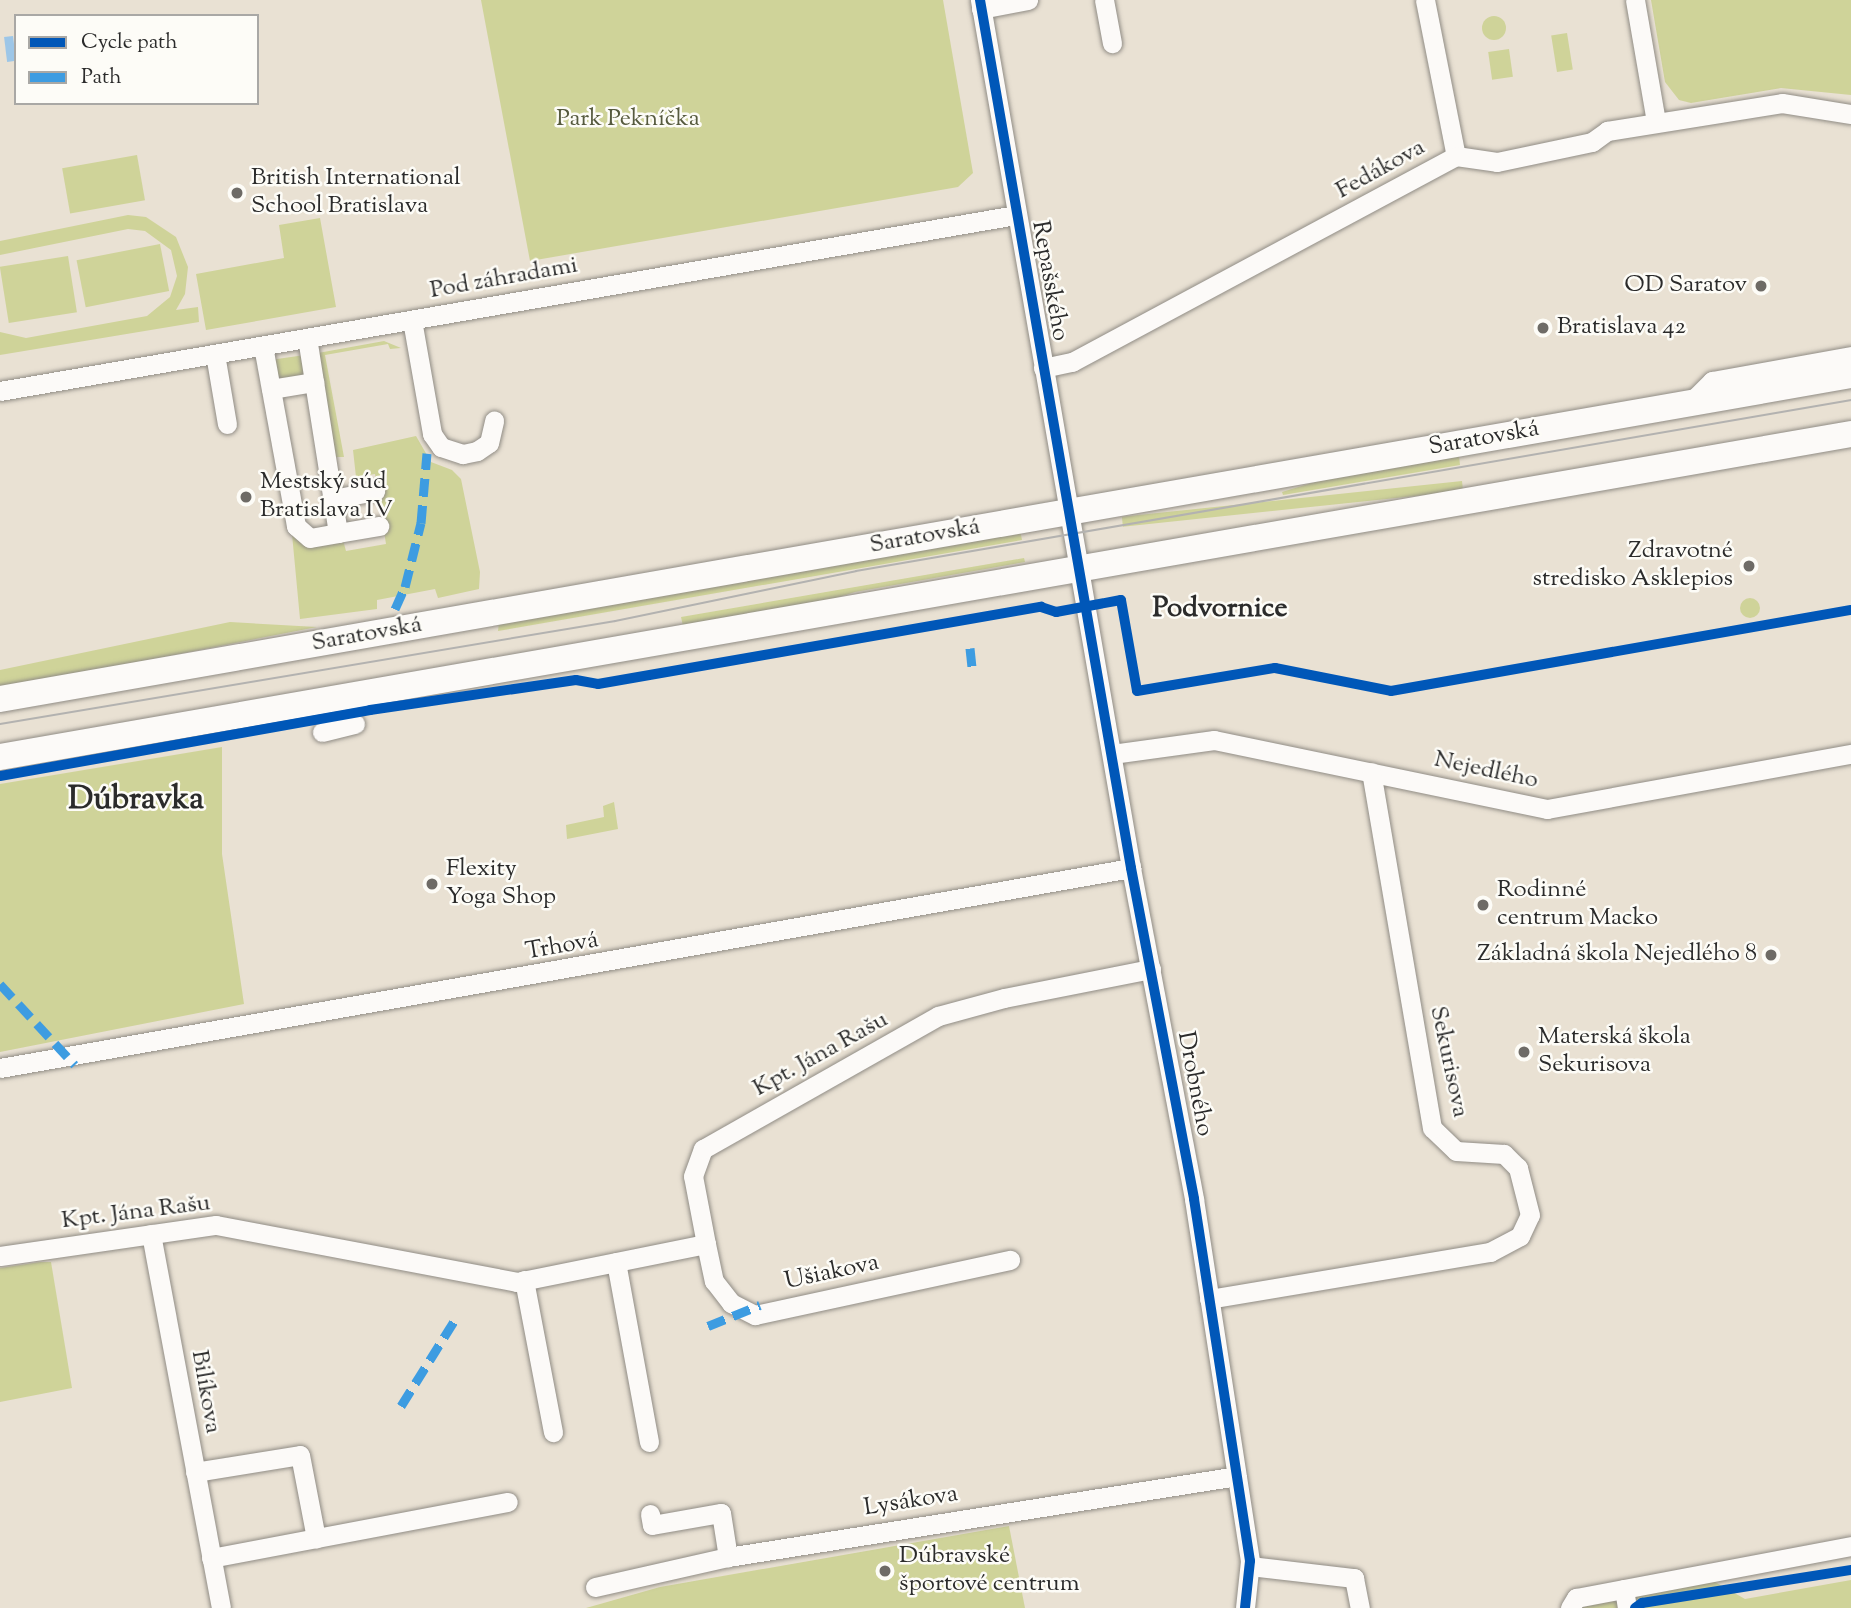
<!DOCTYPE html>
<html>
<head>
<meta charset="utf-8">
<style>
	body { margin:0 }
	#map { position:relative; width:1851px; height:1608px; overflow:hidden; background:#e9e1d3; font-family:"Sorts Mill Goudy",serif }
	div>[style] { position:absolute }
	.green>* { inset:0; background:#cfd399; transform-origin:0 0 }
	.round { border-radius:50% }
	.water>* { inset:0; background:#9dc6e7; transform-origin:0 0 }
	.roads { filter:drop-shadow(0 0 2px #908c85) drop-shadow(0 0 2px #908c85) }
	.minor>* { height:19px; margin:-9.5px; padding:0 9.5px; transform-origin:9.5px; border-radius:9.5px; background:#fcfaf8 }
	.major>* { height:26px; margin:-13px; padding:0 13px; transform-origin:13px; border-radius:13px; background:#fcfaf8 }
	.tram>* { height:2px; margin:-1px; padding:0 1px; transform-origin:1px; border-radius:1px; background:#b3b2b0 }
	.quiet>* { height:9px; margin-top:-4.5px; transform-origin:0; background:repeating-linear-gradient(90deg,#3d9ce1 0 18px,transparent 0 27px) }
	.cycleway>* { height:10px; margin:-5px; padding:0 5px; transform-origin:5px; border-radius:5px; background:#0057b8 }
	.dots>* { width:19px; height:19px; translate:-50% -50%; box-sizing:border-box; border:4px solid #fdfcf7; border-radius:50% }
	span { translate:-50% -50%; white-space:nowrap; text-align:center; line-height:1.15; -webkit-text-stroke:5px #fdfcf7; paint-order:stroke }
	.park-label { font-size:24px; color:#565a3e }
	.street-label { font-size:24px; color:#2b2b2b }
	.poi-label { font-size:24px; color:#2b2b2b }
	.left { translate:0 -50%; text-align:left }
	.right { translate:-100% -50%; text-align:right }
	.quarter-label { font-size:28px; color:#2b2b2b; font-weight:700 }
	.district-label { font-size:32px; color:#2b2b2b; font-weight:700 }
	.legend { position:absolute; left:14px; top:14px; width:245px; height:91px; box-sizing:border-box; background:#fdfcf7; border:2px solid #a9a8a5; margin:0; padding:9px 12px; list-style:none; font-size:21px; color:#2b2b2b }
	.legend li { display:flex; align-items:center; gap:14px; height:35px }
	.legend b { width:35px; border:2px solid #a9a8a5 }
</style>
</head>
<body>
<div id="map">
	<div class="green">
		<div style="clip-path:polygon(481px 0,943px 0,973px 173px,958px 187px,530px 261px)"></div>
		<div style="clip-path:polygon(1651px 0,1851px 0,1851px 95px,1781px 88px,1691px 103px,1679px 100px,1665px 82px)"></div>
		<div class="round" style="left:1482px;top:16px;width:24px;height:24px"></div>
		<div style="left:1567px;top:33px;width:37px;height:16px;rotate:81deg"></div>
		<div style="left:1509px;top:49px;width:28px;height:21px;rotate:82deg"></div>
		<div style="left:137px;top:155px;width:46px;height:76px;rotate:80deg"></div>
		<div style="clip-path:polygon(128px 215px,146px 217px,176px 237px,188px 267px,185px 294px,176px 310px,198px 307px,199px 322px,0 355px,0 332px,26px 338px,147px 316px,170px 297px,177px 276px,171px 250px,145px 231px,128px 229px,0 255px,0 241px)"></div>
		<div style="clip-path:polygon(320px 218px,336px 307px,206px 330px,196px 274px,284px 258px,279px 225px)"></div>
		<div style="left:160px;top:244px;width:48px;height:85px;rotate:79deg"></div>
		<div style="left:68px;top:256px;width:57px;height:69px;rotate:81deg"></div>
		<div style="clip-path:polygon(384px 341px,401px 348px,390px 349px,388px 344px,325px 355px,344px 457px,335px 457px,318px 353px)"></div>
		<div style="clip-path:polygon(305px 355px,308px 374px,278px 381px,270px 360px)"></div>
		<div style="clip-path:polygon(416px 436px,431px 462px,452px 470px,461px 479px,480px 572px,479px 589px,438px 598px,435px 589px,377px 600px,377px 609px,300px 619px,292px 534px,302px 543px,343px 540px,346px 551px,386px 544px,375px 474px,356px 477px,353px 450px)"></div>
		<div style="clip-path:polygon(1459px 456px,1460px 465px,1283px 495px,1282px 492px,1341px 474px)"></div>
		<div style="left:1462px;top:481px;width:10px;height:342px;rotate:84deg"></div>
		<div style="clip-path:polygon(1020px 530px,1022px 540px,498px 631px,499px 622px)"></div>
		<div style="clip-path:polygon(1024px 558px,1025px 562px,855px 592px,808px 607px,683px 626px,681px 617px)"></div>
		<div class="round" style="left:1740px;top:598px;width:20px;height:20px"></div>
		<div style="clip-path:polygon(230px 622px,317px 627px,0 689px,0 670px)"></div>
		<div style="clip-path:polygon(222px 747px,222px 854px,244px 1004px,0 1052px,0 784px)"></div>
		<div style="clip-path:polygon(614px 802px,618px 829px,567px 839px,566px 825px,604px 817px,603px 806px)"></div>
		<div style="clip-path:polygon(40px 1262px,51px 1262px,72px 1388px,0 1402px,0 1268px)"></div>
		<div style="clip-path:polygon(1009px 1526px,1025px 1608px,586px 1608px,660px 1587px)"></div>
		<div style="clip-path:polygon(1701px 1574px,1745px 1599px,1851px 1580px,1851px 1608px,1570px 1608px)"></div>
	</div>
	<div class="water">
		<div style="left:13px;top:36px;width:25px;height:9px;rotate:83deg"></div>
	</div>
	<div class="roads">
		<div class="minor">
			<div style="left:980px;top:0;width:881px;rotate:80.13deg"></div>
			<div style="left:1131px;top:868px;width:337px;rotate:79.2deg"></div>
			<div style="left:1194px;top:1199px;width:366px;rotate:81.2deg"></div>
			<div style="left:1250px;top:1561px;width:47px;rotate:96.1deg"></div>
			<div style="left:1104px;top:0;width:44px;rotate:79.5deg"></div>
			<div style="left:1425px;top:0;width:159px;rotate:78.8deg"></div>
			<div style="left:1635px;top:0;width:124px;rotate:80.2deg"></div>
			<div style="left:981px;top:9px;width:48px;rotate:-10.8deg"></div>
			<div style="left:412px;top:320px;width:116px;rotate:80deg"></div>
			<div style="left:432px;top:434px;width:16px;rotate:55deg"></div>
			<div style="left:441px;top:447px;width:23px;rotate:18deg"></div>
			<div style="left:463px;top:454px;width:14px;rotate:-12deg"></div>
			<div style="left:477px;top:451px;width:14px;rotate:-34deg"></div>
			<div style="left:489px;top:443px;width:23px;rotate:-77deg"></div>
			<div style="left:263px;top:346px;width:183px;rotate:79.6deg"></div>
			<div style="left:296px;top:526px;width:18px;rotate:41deg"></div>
			<div style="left:310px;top:538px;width:28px;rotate:-10deg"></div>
			<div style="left:338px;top:533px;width:197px;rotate:-99deg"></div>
			<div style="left:215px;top:354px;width:71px;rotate:80.3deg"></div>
			<div style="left:1043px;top:368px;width:30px;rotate:-12deg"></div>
			<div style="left:1072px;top:362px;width:436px;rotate:-28.2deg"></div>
			<div style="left:1456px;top:156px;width:41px;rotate:8.3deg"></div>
			<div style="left:1497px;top:162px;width:97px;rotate:-11.9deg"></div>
			<div style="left:1592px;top:142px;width:19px;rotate:-36deg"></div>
			<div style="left:1607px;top:131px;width:177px;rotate:-9.1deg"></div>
			<div style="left:1782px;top:103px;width:70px;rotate:9.1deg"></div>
			<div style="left:271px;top:389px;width:44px;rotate:-9.2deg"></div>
			<div style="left:0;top:391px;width:1031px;rotate:-9.83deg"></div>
			<div style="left:1689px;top:404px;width:33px;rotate:-45deg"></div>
			<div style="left:1712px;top:381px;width:141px;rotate:-10.2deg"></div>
			<div style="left:333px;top:499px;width:43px;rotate:-10.8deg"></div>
			<div style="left:338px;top:533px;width:42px;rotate:-9.7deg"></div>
			<div style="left:322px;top:732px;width:34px;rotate:-14deg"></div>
			<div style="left:1112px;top:754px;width:103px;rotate:-7.8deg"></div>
			<div style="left:1214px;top:740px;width:340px;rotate:11.7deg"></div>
			<div style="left:1547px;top:809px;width:309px;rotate:-10.3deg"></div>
			<div style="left:0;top:1068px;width:1149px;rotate:-10.03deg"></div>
			<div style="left:151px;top:1234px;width:380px;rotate:79.4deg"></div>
			<div style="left:706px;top:1244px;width:38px;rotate:78deg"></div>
			<div style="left:714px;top:1281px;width:28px;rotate:52deg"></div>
			<div style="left:731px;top:1303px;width:27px;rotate:27deg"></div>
			<div style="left:755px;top:1315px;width:261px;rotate:-12.2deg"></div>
			<div style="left:0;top:1256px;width:218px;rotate:-8.2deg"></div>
			<div style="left:216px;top:1225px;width:306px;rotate:10.7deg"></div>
			<div style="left:517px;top:1282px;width:193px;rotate:-11.4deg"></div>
			<div style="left:706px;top:1244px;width:69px;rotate:-100.8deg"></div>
			<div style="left:693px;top:1176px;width:29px;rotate:-70deg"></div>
			<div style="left:703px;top:1149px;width:270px;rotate:-29.5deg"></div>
			<div style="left:938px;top:1016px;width:68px;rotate:-15.3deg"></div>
			<div style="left:1004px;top:998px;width:150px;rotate:-11.2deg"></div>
			<div style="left:616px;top:1262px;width:183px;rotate:79.6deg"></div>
			<div style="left:524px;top:1280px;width:155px;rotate:79.2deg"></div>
			<div style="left:1209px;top:1299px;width:285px;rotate:-9.5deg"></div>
			<div style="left:1490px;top:1252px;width:34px;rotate:-28deg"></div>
			<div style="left:1520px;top:1236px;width:23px;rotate:-65deg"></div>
			<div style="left:1530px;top:1215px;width:49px;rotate:-104.3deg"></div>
			<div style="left:1518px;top:1168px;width:20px;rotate:-135deg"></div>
			<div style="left:1504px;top:1154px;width:48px;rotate:-176.4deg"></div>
			<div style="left:1456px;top:1151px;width:33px;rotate:-136deg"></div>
			<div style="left:1432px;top:1128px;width:361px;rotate:-99.7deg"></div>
			<div style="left:195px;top:1472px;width:106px;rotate:-9.2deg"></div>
			<div style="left:300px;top:1455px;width:85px;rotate:79.1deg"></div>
			<div style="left:650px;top:1514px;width:11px;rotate:80deg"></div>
			<div style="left:652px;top:1525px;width:70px;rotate:-9.9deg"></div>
			<div style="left:721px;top:1513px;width:45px;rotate:81deg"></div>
			<div style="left:211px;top:1558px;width:302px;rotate:-10.7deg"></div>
			<div style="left:1250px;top:1566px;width:105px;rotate:6.6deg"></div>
			<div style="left:1354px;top:1578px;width:31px;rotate:79deg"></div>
			<div style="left:595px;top:1587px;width:136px;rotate:-12.7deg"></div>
			<div style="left:728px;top:1557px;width:515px;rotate:-9.04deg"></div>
			<div style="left:1624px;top:1589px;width:19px;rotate:81deg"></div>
			<div style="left:1570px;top:1608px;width:12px;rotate:-59deg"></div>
			<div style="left:1576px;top:1598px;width:280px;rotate:-10.7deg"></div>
		</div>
		<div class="major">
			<div style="left:0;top:699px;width:1879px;rotate:-9.93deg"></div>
			<div style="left:0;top:757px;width:1879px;rotate:-9.9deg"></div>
		</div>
	</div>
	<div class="tram">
		<div style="left:0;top:724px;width:624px;rotate:-9.51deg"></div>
		<div style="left:615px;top:621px;width:246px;rotate:-11.7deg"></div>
		<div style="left:856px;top:571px;width:1010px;rotate:-9.75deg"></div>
	</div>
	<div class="quiet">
		<div style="left:395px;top:609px;width:24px;rotate:-66deg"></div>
		<div style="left:405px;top:587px;width:66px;rotate:-76deg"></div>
		<div style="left:421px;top:523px;width:70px;rotate:-85.1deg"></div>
		<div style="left:970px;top:648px;width:20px;rotate:84deg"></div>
		<div style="left:0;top:984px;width:110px;rotate:47.2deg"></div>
		<div style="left:708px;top:1326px;width:56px;rotate:-22deg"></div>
		<div style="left:401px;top:1406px;width:104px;rotate:-58deg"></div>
	</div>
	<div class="cycleway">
		<div style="left:980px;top:0;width:881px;rotate:80.13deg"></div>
		<div style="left:1131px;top:868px;width:337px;rotate:79.2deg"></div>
		<div style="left:1194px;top:1199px;width:366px;rotate:81.2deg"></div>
		<div style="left:1250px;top:1561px;width:47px;rotate:96.1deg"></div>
		<div style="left:0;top:776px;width:376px;rotate:-10.1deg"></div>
		<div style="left:370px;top:710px;width:208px;rotate:-8.3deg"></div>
		<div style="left:576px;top:680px;width:22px;rotate:10deg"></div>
		<div style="left:598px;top:684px;width:450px;rotate:-9.9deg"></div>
		<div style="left:1041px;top:607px;width:16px;rotate:18deg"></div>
		<div style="left:1056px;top:612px;width:66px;rotate:-10.5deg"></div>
		<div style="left:1121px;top:600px;width:92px;rotate:80deg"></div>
		<div style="left:1137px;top:691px;width:140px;rotate:-9.5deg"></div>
		<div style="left:1275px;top:668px;width:118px;rotate:11.2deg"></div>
		<div style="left:1391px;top:691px;width:467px;rotate:-10deg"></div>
		<div style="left:1635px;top:1608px;width:9px;rotate:-36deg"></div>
		<div style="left:1642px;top:1603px;width:212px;rotate:-9deg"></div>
	</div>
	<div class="dots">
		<div style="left:237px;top:193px;background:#6e6b66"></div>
		<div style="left:1761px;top:286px;background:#6e6b66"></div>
		<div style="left:1543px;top:328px;background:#6e6b66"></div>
		<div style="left:246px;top:497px;background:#6e6b66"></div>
		<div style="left:1749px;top:566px;background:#6e6b66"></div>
		<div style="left:432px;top:884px;background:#6e6b66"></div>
		<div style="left:1483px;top:905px;background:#6e6b66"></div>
		<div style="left:1771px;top:955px;background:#6e6b66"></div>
		<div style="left:1524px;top:1052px;background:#6e6b66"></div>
		<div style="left:885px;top:1571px;background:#6e6b66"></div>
	</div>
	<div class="park-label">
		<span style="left:628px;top:120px">Park Pekníčka</span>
	</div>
	<div class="street-label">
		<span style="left:1381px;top:170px;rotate:-29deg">Fedákova</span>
		<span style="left:504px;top:279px;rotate:-10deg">Pod záhradami</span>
		<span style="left:1049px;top:281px;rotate:80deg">Repašského</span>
		<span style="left:1484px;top:439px;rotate:-10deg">Saratovská</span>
		<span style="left:925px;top:537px;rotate:-10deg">Saratovská</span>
		<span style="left:367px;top:635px;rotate:-10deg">Saratovská</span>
		<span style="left:1486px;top:771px;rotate:12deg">Nejedlého</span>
		<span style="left:562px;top:947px;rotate:-10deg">Trhová</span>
		<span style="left:821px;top:1055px;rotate:-29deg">Kpt. Jána Rašu</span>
		<span style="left:1448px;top:1062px;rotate:78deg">Sekurisova</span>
		<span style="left:1194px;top:1084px;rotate:79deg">Drobného</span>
		<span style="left:136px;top:1213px;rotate:-7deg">Kpt. Jána Rašu</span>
		<span style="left:832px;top:1273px;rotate:-12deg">Ušiakova</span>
		<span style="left:205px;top:1392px;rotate:80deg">Bilíkova</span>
		<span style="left:911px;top:1502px;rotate:-9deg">Lysákova</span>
	</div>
	<div class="poi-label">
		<span class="left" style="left:251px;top:193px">British International<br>School Bratislava</span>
		<span class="right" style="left:1747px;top:286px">OD Saratov</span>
		<span class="left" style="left:1557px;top:328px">Bratislava 42</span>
		<span class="left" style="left:260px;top:497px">Mestský súd<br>Bratislava IV</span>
		<span class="right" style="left:1733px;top:566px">Zdravotné<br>stredisko Asklepios</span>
		<span class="left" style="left:446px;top:884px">Flexity<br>Yoga Shop</span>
		<span class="left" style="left:1497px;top:905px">Rodinné<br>centrum Macko</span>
		<span class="right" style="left:1757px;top:955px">Základná škola Nejedlého 8</span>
		<span class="left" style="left:1538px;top:1052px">Materská škola<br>Sekurisova</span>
		<span class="left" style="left:899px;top:1571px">Dúbravské<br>športové centrum</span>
	</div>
	<div class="quarter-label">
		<span style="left:1220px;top:609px">Podvornice</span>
	</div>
	<div class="district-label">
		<span style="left:136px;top:800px">Dúbravka</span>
	</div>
	<ul class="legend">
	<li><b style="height:9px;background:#0057b8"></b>Cycle path</li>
	<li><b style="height:9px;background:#3d9ce1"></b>Path</li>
	</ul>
</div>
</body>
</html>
